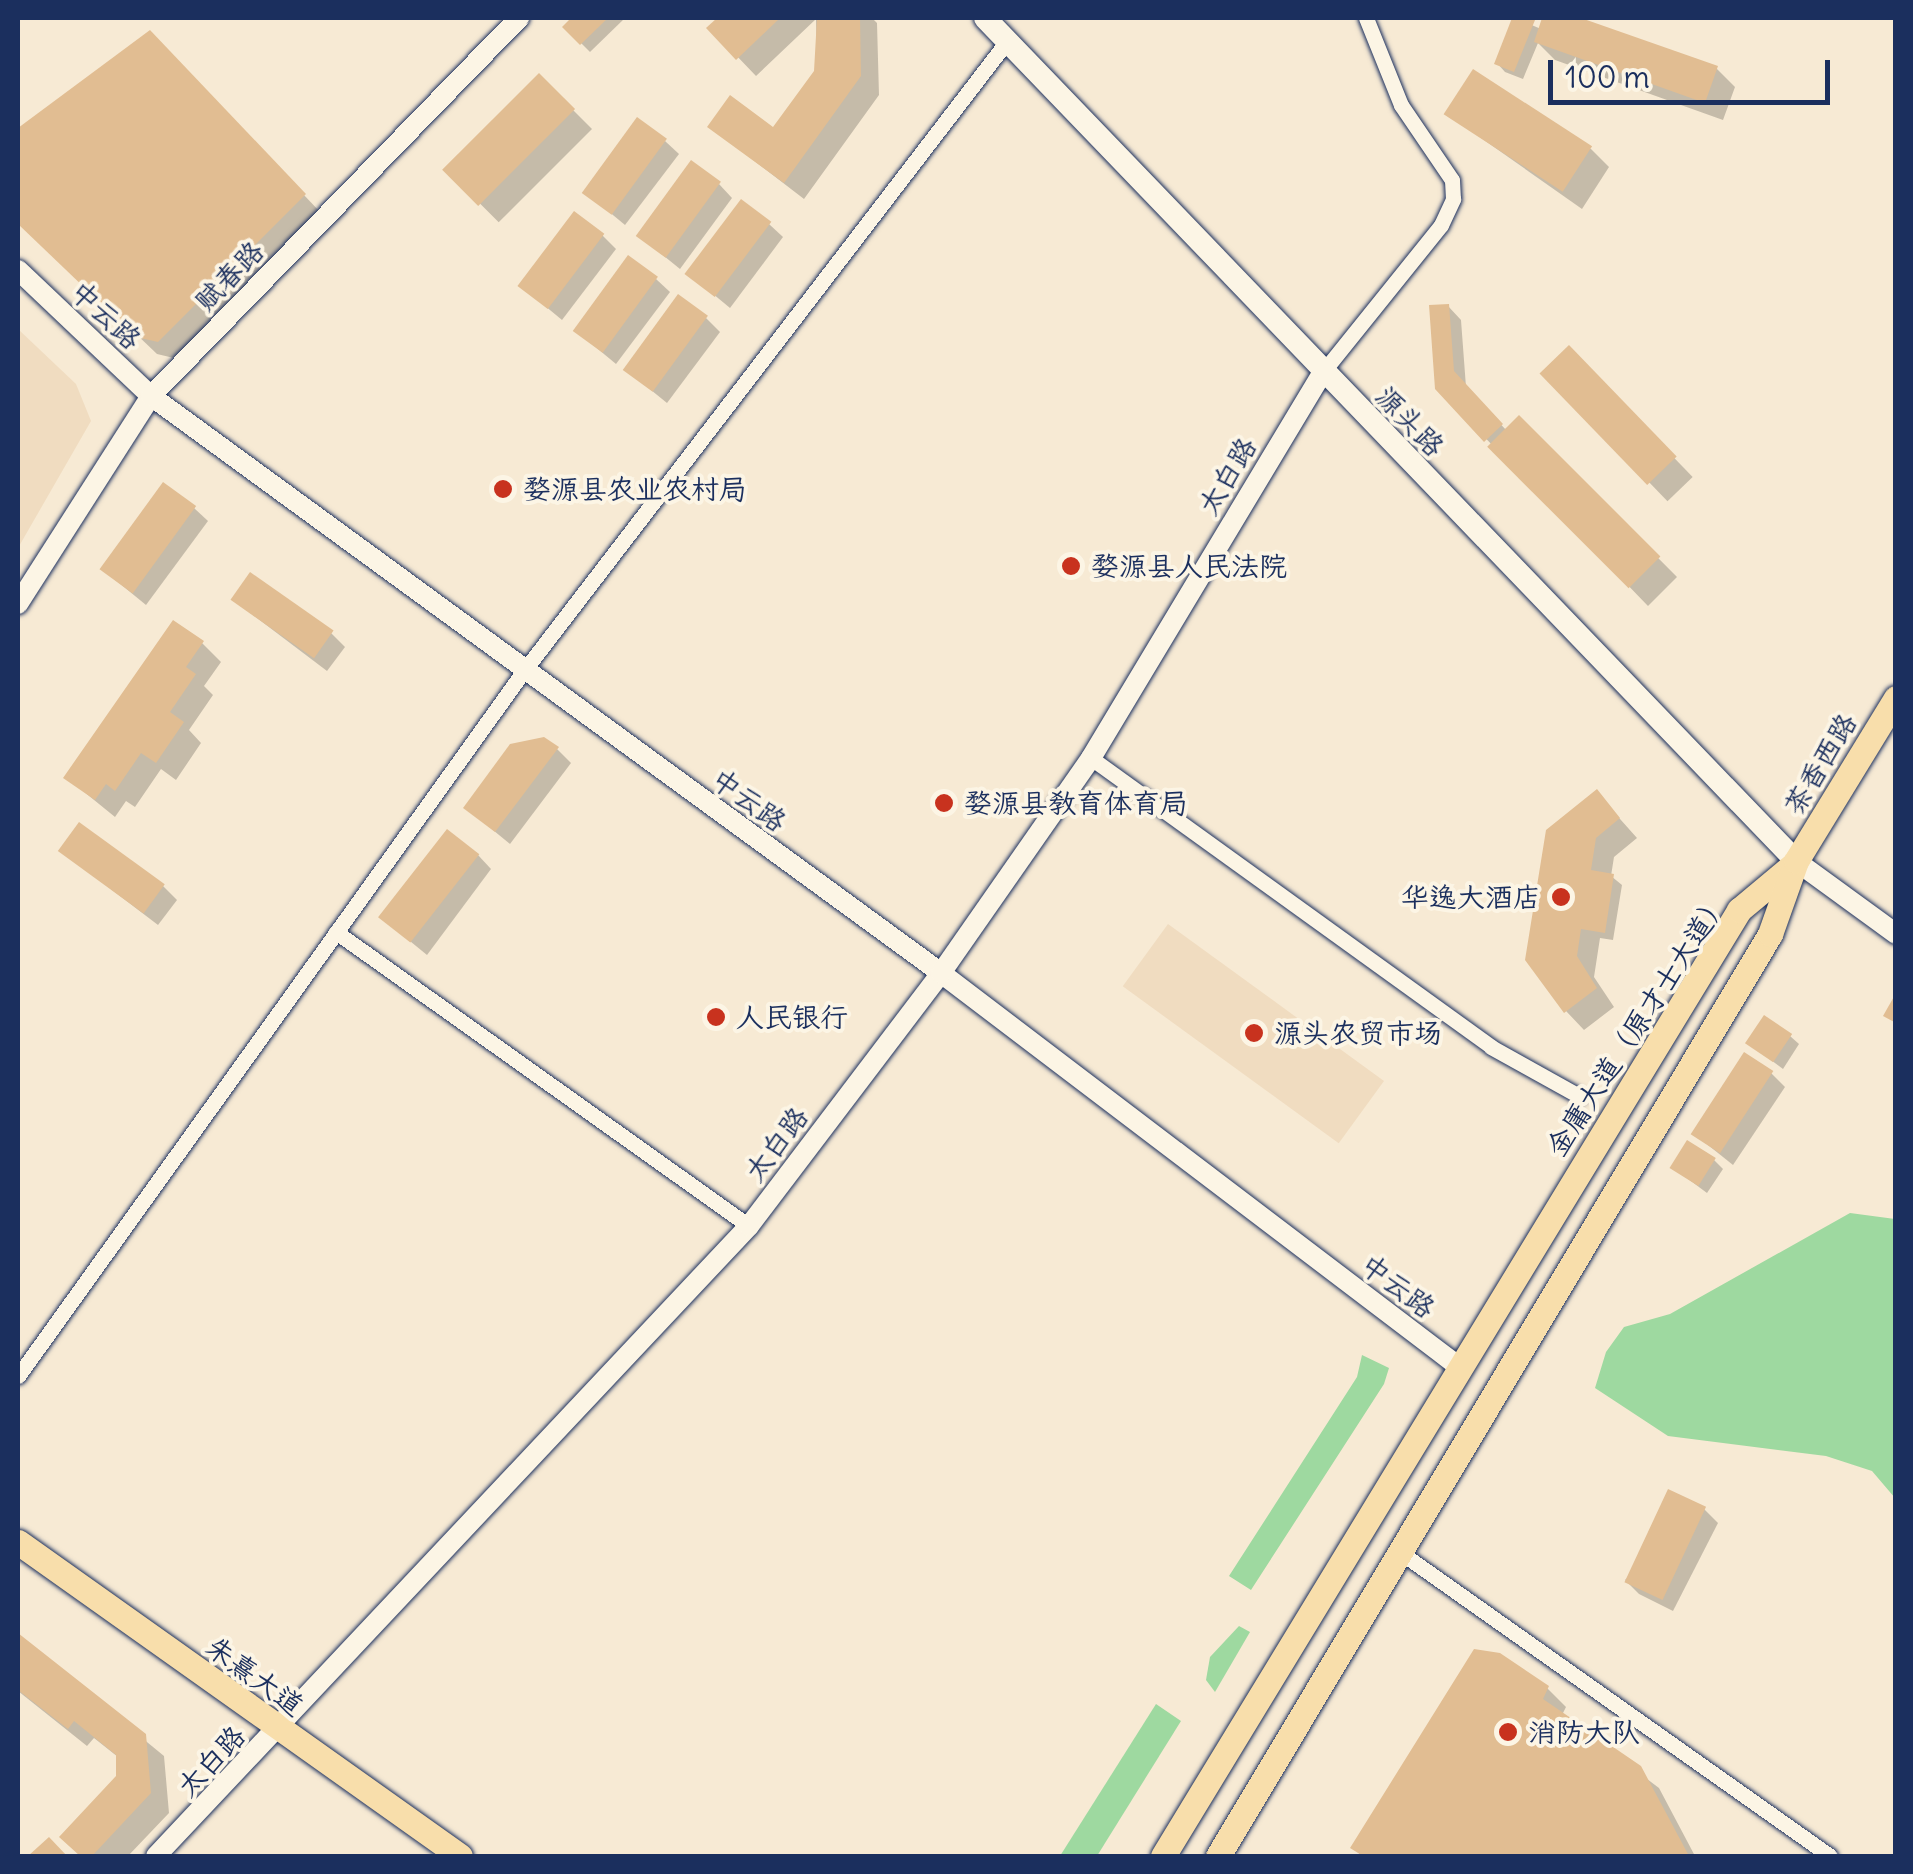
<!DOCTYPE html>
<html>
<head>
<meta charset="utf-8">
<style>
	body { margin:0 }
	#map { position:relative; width:1913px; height:1874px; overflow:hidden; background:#f7ead4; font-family:Delius,"LXGW WenKai TC",sans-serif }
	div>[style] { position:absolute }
	.built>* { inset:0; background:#f0dcc0; transform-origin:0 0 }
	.green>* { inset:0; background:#9ed9a0 }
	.shadow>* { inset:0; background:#0003; transform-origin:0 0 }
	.building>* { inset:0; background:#e1bd92; transform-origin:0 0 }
	.roads { filter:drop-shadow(0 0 2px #1b2f5e) drop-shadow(0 0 2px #1b2f5e) }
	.minor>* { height:15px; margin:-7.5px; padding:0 7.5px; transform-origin:7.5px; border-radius:7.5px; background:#fcf5e5 }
	.tertiary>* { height:20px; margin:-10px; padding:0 10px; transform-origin:10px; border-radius:10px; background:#fcf5e5 }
	.secondary>* { height:22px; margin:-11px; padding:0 11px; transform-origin:11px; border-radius:11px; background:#fcf5e5 }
	.primary>* { height:25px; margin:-12.5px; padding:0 12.5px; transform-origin:12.5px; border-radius:12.5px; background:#f8deab }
	.dots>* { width:28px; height:28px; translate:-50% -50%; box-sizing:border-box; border:5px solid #fcf5e5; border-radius:50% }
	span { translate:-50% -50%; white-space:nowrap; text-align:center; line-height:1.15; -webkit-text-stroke:8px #fcf5e5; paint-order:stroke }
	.street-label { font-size:28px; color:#1b2f5e }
	.poi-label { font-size:28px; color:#1b2f5e }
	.left { translate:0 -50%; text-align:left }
	.right { translate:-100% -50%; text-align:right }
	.frame { position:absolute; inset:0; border:20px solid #1b2f5e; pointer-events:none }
	.scale { position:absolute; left:1548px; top:60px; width:282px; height:45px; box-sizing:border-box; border:5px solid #1b2f5e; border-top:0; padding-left:12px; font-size:30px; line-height:35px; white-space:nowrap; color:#1b2f5e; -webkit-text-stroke:8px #fcf5e5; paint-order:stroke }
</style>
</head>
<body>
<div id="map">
	<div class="built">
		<div style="clip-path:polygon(18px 329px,76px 384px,91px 421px,18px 548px)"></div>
		<div style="left:1168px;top:924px;width:267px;height:77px;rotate:36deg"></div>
	</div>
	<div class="green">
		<div style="clip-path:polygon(1850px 1213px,1895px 1219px,1895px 1498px,1872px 1471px,1826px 1456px,1668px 1436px,1595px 1388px,1606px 1352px,1624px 1327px,1670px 1314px)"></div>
		<div style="clip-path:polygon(1362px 1355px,1389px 1368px,1384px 1384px,1251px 1590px,1229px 1576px,1357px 1377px)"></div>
		<div style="clip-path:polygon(1239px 1626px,1250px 1632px,1215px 1692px,1206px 1680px,1210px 1657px)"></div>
		<div style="clip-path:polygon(1156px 1704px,1181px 1721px,1097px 1856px,1060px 1856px)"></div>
	</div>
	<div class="shadow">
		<div style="clip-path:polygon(575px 18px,625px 18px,590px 52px,565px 27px)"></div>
		<div style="clip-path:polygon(721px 18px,872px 18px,877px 23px,879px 95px,804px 199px,710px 127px,774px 130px,817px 71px,816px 19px,756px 76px,710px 28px)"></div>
		<div style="clip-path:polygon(1515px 18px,1541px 29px,1545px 18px,1573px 18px,1716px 68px,1735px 87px,1723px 120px,1555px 60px,1538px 43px,1523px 79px,1505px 72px,1497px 63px)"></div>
		<div style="clip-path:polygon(150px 33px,322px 214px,178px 359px,157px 354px,18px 221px,18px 132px)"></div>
		<div style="left:539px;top:76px;width:75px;height:132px;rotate:45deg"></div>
		<div style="clip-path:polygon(1447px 114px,1591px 149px,1609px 167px,1582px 209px)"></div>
		<div style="clip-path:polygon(665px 141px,679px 154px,625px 225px,584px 191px)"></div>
		<div style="clip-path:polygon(719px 184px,732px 198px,680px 269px,638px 235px)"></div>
		<div style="clip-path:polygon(769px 224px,783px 237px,730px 308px,689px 274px)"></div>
		<div style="clip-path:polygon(602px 235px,616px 249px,562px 320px,521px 286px)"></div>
		<div style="clip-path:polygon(656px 279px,670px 292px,616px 364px,575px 330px)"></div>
		<div style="clip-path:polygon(1448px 306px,1461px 320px,1466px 387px,1507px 431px,1519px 418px,1677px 577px,1648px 606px,1437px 388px)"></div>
		<div style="clip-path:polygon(706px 318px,720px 332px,667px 403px,625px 369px)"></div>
		<div style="left:1569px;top:349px;width:178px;height:35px;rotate:46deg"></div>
		<div style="clip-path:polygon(194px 508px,208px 521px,146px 605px,102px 569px)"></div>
		<div style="clip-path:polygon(233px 600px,331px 633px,345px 647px,327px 671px)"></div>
		<div style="clip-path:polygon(202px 643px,221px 662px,204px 686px,213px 695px,189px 730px,201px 743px,176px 780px,161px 769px,135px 807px,126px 801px,115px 817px,67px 778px)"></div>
		<div style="clip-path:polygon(557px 749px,571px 763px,510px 844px,466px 808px)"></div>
		<div style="clip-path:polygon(1596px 792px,1637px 838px,1614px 857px,1611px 876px,1622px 885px,1613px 940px,1600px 938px,1594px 977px,1614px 1007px,1584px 1030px,1566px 1011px)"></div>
		<div style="clip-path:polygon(61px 851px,163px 886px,177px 900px,158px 925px)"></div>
		<div style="clip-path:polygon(478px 855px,491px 869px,427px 955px,383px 919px)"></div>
		<div style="clip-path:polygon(1790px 1036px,1799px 1044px,1783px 1069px,1748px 1043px)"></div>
		<div style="clip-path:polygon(1771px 1073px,1785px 1087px,1733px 1165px,1693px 1133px)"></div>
		<div style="clip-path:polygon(1714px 1160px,1723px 1169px,1707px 1193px,1672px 1167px)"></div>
		<div style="clip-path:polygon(1704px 1509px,1718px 1523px,1673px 1611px,1639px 1594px,1625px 1580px)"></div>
		<div style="clip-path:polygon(18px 1636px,164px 1756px,169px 1813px,128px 1856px,82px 1856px,62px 1837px,118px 1777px,118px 1757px,94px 1738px,87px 1746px,18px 1691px)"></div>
		<div style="clip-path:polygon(1547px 1688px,1566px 1707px,1562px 1715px,1659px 1788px,1695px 1856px,1362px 1856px,1353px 1848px)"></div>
	</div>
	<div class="building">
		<div style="clip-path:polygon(571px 18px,608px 18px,580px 45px,562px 27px)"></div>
		<div style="clip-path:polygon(717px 18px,780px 18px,736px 60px,706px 28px)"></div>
		<div style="clip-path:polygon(817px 18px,860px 18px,861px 76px,784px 183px,707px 127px,730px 95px,773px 127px,814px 71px)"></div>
		<div style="clip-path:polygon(1512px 18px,1535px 20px,1514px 72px,1494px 64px)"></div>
		<div style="clip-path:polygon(1542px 18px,1581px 18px,1718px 66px,1705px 103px,1534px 42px)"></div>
		<div style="clip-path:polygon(150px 30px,306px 194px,158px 342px,136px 337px,18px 224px,18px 128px)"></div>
		<div style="left:1473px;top:69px;width:142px;height:54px;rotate:33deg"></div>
		<div style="left:539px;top:73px;width:51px;height:137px;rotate:45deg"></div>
		<div style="left:637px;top:117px;width:37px;height:94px;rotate:36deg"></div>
		<div style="left:691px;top:160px;width:37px;height:94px;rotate:36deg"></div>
		<div style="left:741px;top:199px;width:38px;height:94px;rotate:37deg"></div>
		<div style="left:574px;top:211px;width:38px;height:94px;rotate:37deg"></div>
		<div style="left:628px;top:255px;width:37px;height:94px;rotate:36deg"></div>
		<div style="left:678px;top:294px;width:37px;height:94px;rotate:36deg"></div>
		<div style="clip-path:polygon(1449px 304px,1454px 371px,1503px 424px,1484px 442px,1435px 389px,1429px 305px)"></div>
		<div style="left:1569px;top:345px;width:155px;height:41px;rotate:46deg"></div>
		<div style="left:1519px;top:415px;width:200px;height:45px;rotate:45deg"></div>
		<div style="left:163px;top:482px;width:41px;height:108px;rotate:36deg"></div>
		<div style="left:250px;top:572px;width:102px;height:34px;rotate:35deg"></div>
		<div style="clip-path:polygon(173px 620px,204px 641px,186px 667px,196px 674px,170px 712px,184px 722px,156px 763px,141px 753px,115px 791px,106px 784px,95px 800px,63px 778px)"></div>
		<div style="clip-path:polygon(544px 737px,559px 747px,495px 832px,463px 808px,510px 744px)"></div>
		<div style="clip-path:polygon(1597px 789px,1620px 818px,1596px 838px,1591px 870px,1614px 874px,1605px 933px,1581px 929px,1577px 956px,1597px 988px,1564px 1013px,1525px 960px,1546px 830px)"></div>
		<div style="left:79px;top:822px;width:106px;height:36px;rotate:36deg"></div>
		<div style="left:447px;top:829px;width:41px;height:112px;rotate:38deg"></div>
		<div style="clip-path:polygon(1896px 993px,1896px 1023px,1883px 1016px)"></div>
		<div style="left:1764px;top:1015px;width:34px;height:34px;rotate:34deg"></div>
		<div style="left:1744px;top:1052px;width:35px;height:98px;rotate:33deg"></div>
		<div style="left:1687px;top:1140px;width:34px;height:33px;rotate:32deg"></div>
		<div style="left:1668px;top:1489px;width:42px;height:103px;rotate:25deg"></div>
		<div style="clip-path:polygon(18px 1633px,146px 1734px,151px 1793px,92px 1856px,80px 1856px,59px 1837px,116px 1776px,116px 1755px,74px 1721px,68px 1729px,18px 1690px)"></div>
		<div style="clip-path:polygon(1474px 1649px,1500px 1653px,1549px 1686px,1543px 1699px,1641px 1766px,1689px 1856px,1363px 1856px,1350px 1848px)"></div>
		<div style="clip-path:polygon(49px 1837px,67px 1856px,28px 1856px)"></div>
	</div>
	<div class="roads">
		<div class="minor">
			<div style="left:1322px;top:373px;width:190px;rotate:-51.2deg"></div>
			<div style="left:1441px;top:225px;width:29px;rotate:-65deg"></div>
			<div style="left:1453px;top:199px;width:19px;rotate:-93deg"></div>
			<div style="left:1452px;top:180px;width:91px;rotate:-124.2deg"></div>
			<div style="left:1401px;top:105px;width:94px;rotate:-111.9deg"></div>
			<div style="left:1091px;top:758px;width:493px;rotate:35.8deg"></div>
			<div style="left:1491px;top:1047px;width:101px;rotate:29.1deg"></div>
			<div style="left:336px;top:932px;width:507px;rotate:35.45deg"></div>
			<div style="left:18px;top:1376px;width:866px;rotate:-54.35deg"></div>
			<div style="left:523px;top:672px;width:797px;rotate:-52.5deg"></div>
			<div style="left:1397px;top:1550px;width:530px;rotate:35.25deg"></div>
		</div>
		<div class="tertiary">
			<div style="left:18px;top:270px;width:183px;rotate:43.5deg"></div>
			<div style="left:151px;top:396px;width:978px;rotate:36.14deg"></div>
			<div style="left:941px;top:973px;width:649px;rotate:37.24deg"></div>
			<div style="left:18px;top:604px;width:247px;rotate:-57.4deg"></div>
			<div style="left:151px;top:396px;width:528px;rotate:-45.77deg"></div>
			<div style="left:1796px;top:861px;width:124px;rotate:36.1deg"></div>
			<div style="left:156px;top:1856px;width:865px;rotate:-46.73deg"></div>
			<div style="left:749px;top:1226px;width:318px;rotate:-52.8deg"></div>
			<div style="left:941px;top:973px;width:262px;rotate:-55.1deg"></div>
			<div style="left:1091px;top:758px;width:449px;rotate:-59deg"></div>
		</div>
		<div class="secondary">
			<div style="left:985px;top:18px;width:1170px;rotate:46.11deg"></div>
		</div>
		<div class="primary">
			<div style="left:18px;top:1542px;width:542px;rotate:35.39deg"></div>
			<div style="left:1163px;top:1856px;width:1108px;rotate:-58.66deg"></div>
			<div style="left:1739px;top:910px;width:70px;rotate:-39.8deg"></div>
			<div style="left:1218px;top:1856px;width:1075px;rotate:-59.09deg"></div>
			<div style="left:1770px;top:934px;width:77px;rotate:-70.4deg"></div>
			<div style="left:1796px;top:861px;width:191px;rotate:-58.5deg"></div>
		</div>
	</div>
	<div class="dots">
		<div style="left:503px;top:489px;background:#c8321e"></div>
		<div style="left:1071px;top:566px;background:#c8321e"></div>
		<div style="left:944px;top:803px;background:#c8321e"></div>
		<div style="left:1561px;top:897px;background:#c8321e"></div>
		<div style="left:716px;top:1017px;background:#c8321e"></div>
		<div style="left:1254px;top:1033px;background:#c8321e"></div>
		<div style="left:1508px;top:1732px;background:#c8321e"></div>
	</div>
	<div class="street-label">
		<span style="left:229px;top:276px;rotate:-46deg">赋春路</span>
		<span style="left:106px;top:315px;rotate:43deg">中云路</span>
		<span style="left:1410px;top:421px;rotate:46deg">源头路</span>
		<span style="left:1227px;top:476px;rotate:-59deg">太白路</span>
		<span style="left:1820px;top:764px;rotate:-59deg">茶香西路</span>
		<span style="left:749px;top:800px;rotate:36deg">中云路</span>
		<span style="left:1637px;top:1024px;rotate:-57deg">金庸大道（原才士大道）</span>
		<span style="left:776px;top:1144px;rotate:-53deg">太白路</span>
		<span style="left:1398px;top:1286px;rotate:37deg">中云路</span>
		<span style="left:255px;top:1676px;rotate:36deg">朱熹大道</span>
		<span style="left:211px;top:1761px;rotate:-47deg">太白路</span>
	</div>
	<div class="poi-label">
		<span class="left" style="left:523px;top:489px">婺源县农业农村局</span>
		<span class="left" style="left:1091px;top:566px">婺源县人民法院</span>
		<span class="left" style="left:964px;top:803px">婺源县教育体育局</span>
		<span class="right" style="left:1541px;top:897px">华逸大酒店</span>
		<span class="left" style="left:736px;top:1017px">人民银行</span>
		<span class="left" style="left:1274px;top:1033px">源头农贸市场</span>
		<span class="left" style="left:1528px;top:1732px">消防大队</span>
	</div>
	<div class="frame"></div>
	<div class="scale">100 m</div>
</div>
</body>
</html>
